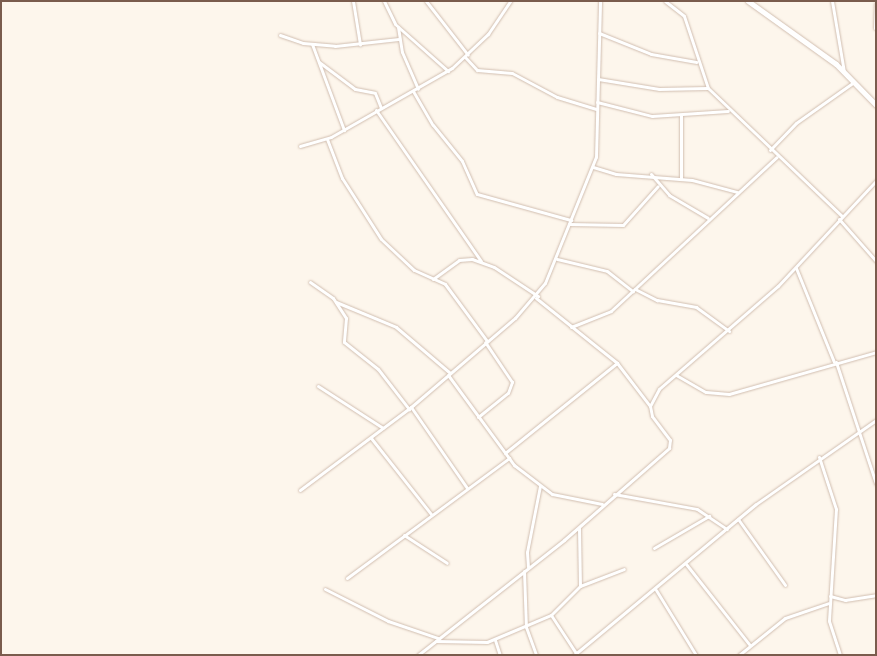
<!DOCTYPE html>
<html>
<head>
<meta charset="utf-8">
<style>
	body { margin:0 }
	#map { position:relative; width:877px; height:656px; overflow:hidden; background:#fdf6ec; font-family:"Fira Sans",sans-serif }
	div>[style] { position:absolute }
	.roads { filter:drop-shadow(0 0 1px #d1beb0) drop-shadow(0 0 1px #d1beb0) }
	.minor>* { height:3px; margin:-1.5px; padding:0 1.5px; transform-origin:1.5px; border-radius:1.5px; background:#fff }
	.secondary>* { height:5px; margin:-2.5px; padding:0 2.5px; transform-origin:2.5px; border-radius:2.5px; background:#fff }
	span { translate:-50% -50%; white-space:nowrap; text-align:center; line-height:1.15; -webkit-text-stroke:4px #fffaf3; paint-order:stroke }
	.frame { position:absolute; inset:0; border:2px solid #7a5c4d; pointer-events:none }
</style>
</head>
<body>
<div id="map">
	<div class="roads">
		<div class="minor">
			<div style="left:353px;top:1px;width:44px;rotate:80.8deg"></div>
			<div style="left:384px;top:1px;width:25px;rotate:64deg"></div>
			<div style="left:395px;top:24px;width:71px;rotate:41.6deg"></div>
			<div style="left:426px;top:1px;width:68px;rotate:52.1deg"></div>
			<div style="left:665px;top:1px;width:24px;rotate:38deg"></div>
			<div style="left:684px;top:16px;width:76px;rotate:71.6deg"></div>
			<div style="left:708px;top:88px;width:185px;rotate:43.7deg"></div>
			<div style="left:832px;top:1px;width:72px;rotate:80.4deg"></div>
			<div style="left:398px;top:27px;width:25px;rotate:81deg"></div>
			<div style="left:402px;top:52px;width:40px;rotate:66.6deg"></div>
			<div style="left:875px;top:28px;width:24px;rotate:-88deg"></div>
			<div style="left:599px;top:33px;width:56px;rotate:22deg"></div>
			<div style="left:651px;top:54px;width:46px;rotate:10.1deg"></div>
			<div style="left:280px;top:35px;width:24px;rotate:19deg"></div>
			<div style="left:303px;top:43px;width:32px;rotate:5deg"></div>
			<div style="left:335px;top:46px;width:64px;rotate:-6.2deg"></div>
			<div style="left:312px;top:44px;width:92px;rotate:69.6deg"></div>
			<div style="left:465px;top:57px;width:18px;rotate:47deg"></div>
			<div style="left:477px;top:70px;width:35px;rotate:5deg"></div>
			<div style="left:512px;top:73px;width:51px;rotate:28.1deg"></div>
			<div style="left:557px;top:97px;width:41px;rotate:17.1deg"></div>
			<div style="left:319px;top:62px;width:45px;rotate:36.9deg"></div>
			<div style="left:355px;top:89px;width:20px;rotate:11deg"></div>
			<div style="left:375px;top:93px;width:16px;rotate:68deg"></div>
			<div style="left:598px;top:79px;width:62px;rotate:9.3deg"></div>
			<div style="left:659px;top:89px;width:48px;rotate:-1.2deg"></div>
			<div style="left:413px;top:91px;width:39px;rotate:60deg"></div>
			<div style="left:433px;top:125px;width:46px;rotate:51.1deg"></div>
			<div style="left:462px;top:161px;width:36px;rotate:66deg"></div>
			<div style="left:477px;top:194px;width:98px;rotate:15.5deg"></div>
			<div style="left:597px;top:102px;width:57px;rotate:14.3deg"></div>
			<div style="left:652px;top:116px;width:76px;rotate:-3.8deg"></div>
			<div style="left:376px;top:110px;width:184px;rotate:55.2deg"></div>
			<div style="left:681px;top:115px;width:64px;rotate:90deg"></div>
			<div style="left:327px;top:139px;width:42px;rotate:69deg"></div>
			<div style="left:342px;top:178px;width:72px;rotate:57.4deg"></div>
			<div style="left:381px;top:239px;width:45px;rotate:43.2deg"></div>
			<div style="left:414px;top:270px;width:34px;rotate:24deg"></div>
			<div style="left:445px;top:284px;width:71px;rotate:53.6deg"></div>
			<div style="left:300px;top:146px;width:32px;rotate:-16deg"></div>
			<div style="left:331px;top:137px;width:139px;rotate:-29.7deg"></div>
			<div style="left:452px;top:68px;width:50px;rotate:-43.4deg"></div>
			<div style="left:488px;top:34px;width:40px;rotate:-56deg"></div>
			<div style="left:770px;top:150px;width:37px;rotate:-46deg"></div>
			<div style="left:796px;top:123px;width:71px;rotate:-35.3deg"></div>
			<div style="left:593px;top:167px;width:24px;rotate:17deg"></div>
			<div style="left:616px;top:174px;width:76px;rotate:4.5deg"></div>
			<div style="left:692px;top:180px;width:47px;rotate:14.9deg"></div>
			<div style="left:651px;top:174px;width:28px;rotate:49deg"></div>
			<div style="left:669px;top:195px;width:45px;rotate:30.5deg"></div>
			<div style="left:839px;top:219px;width:56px;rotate:48.6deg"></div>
			<div style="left:569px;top:224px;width:54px;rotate:1.1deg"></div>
			<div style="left:623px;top:225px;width:52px;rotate:-48.1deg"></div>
			<div style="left:557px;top:259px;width:51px;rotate:13.5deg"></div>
			<div style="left:607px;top:271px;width:33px;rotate:38deg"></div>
			<div style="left:796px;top:268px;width:101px;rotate:68deg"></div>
			<div style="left:433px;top:279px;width:32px;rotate:-36deg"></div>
			<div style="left:459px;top:260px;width:13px;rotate:-4deg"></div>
			<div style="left:472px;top:259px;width:23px;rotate:20deg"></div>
			<div style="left:494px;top:267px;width:53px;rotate:33.4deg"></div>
			<div style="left:310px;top:282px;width:28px;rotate:35deg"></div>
			<div style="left:333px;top:298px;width:24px;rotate:57deg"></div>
			<div style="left:346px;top:318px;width:24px;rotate:95deg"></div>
			<div style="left:344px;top:342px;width:43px;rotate:38.5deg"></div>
			<div style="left:378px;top:369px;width:51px;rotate:52.2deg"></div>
			<div style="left:635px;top:289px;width:25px;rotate:27deg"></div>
			<div style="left:657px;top:300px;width:40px;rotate:10deg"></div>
			<div style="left:696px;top:307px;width:41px;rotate:36deg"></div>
			<div style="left:536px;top:298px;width:104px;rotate:38.7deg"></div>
			<div style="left:617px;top:363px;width:54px;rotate:52.5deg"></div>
			<div style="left:336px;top:302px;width:65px;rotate:22.6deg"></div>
			<div style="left:396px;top:327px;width:71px;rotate:40.4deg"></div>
			<div style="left:571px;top:327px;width:43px;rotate:-21.8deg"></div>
			<div style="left:611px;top:311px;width:226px;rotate:-42.9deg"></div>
			<div style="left:836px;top:362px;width:128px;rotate:71.8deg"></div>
			<div style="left:448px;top:375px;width:112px;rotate:53.7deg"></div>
			<div style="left:514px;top:465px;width:48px;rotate:37.3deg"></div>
			<div style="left:552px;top:494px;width:51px;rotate:11.3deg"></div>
			<div style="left:676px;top:375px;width:34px;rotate:30deg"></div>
			<div style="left:706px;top:392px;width:23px;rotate:5deg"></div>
			<div style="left:729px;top:394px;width:153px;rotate:-15.9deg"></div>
			<div style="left:318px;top:386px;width:77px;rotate:32.9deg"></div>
			<div style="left:411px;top:407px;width:98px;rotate:55.3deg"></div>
			<div style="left:478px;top:417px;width:38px;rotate:-39deg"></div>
			<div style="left:508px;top:393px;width:12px;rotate:-70deg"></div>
			<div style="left:512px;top:382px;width:48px;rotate:-124deg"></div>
			<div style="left:371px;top:438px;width:97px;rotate:51.7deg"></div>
			<div style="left:505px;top:453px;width:144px;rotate:-38.8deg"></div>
			<div style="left:819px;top:457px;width:55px;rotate:71.9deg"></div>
			<div style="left:836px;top:509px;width:112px;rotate:93.6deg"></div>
			<div style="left:829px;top:621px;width:36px;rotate:72deg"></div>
			<div style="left:300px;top:490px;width:139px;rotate:-36.8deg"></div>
			<div style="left:411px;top:407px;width:137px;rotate:-40.6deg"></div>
			<div style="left:515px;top:318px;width:46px;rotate:-49.4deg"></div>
			<div style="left:545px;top:283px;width:136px;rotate:-68deg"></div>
			<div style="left:596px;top:157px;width:156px;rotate:-88.5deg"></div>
			<div style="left:614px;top:494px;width:84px;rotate:10.2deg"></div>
			<div style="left:697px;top:509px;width:36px;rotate:34deg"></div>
			<div style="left:738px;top:519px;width:81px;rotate:54.5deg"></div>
			<div style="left:404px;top:535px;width:51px;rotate:33.1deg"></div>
			<div style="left:654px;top:548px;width:64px;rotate:-30.2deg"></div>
			<div style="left:686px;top:564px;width:102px;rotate:51.8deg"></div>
			<div style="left:528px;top:567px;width:15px;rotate:-94deg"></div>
			<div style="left:527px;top:552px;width:67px;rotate:-78.9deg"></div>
			<div style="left:524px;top:571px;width:56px;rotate:88deg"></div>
			<div style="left:526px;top:627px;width:30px;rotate:70deg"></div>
			<div style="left:347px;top:578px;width:202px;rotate:-36.5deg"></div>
			<div style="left:580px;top:586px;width:47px;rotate:-21.1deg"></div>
			<div style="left:325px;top:589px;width:71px;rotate:26.9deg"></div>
			<div style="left:388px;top:621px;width:53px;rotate:18.8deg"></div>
			<div style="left:656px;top:590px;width:76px;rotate:58.4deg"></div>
			<div style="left:830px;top:596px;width:16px;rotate:15deg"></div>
			<div style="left:845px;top:600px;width:31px;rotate:-9deg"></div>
			<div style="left:551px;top:615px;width:45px;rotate:56.7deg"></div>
			<div style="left:495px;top:640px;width:16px;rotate:72deg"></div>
			<div style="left:436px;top:641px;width:51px;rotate:1.1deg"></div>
			<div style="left:487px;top:642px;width:69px;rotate:-22.9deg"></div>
			<div style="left:551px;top:615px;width:41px;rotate:-45deg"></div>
			<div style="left:580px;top:586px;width:58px;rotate:-91deg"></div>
			<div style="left:418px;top:655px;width:186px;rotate:-38.2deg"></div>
			<div style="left:564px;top:540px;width:140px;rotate:-41.2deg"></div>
			<div style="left:669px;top:448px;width:8px;rotate:-83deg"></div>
			<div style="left:670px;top:440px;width:30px;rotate:-127deg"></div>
			<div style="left:652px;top:416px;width:10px;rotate:-101deg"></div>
			<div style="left:650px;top:406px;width:19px;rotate:-62deg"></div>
			<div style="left:659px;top:389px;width:157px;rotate:-40.9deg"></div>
			<div style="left:778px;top:286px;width:144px;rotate:-47deg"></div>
			<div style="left:574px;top:655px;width:236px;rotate:-39.7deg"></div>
			<div style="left:756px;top:504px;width:146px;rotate:-35deg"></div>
			<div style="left:739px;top:655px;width:59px;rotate:-38.8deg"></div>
			<div style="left:785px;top:618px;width:46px;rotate:-18.8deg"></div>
		</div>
		<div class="secondary">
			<div style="left:748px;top:1px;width:108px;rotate:35.6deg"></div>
			<div style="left:836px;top:64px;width:57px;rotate:45.7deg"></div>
		</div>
	</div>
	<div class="frame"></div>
</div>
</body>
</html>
